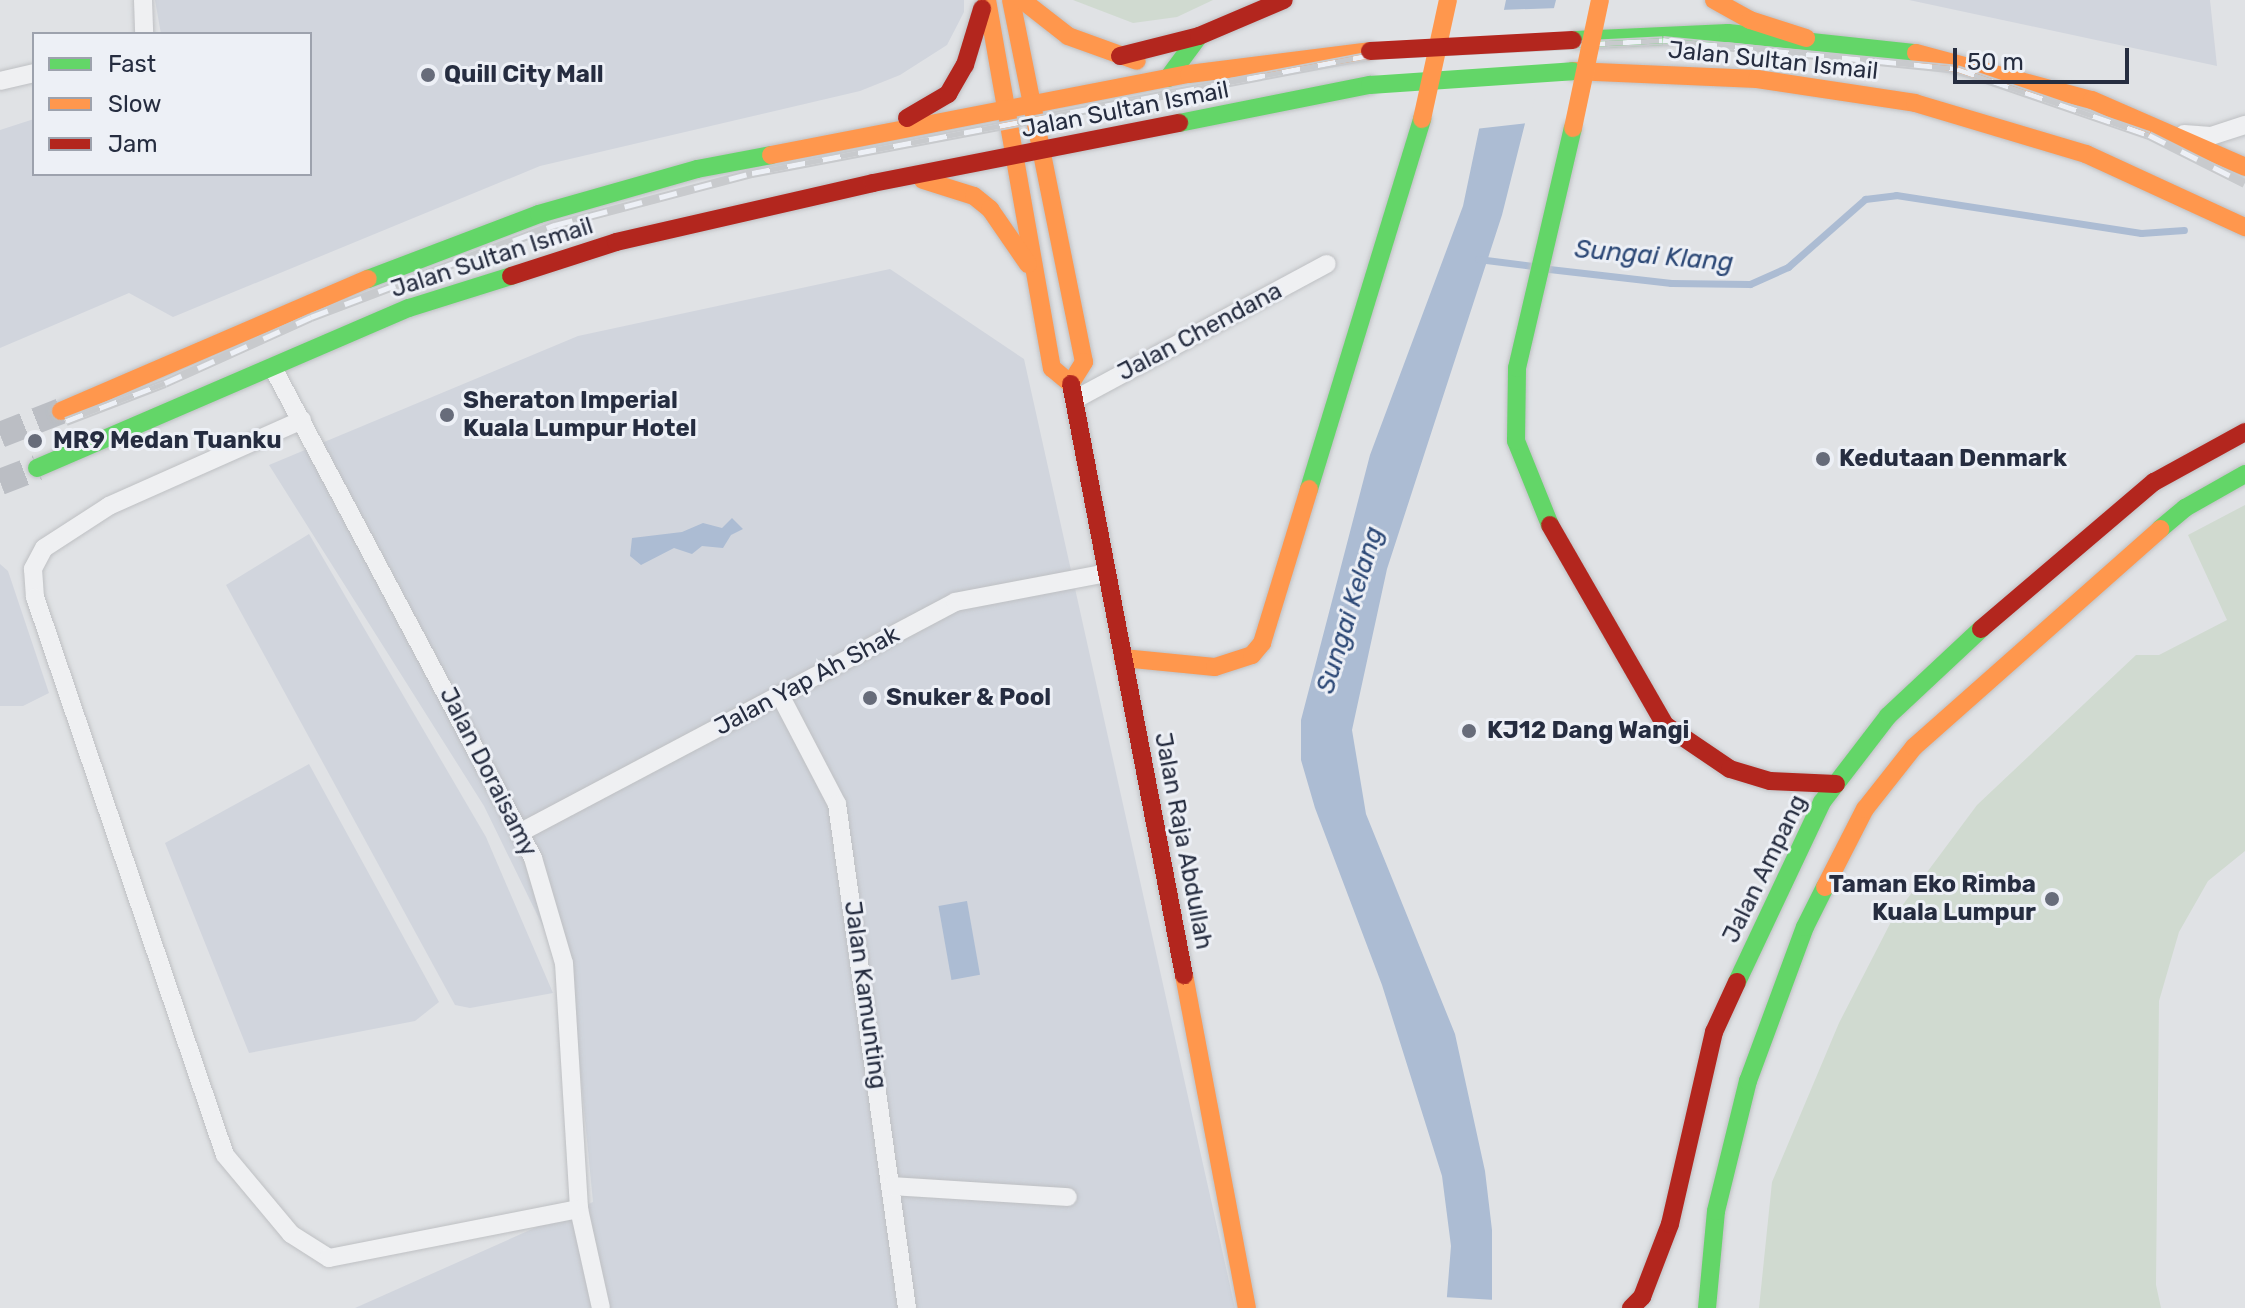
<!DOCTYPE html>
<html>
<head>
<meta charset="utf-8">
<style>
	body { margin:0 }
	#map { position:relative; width:2245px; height:1308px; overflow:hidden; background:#e0e2e5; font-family:Rubik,sans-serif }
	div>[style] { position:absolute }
	.built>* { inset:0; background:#d1d5dd }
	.green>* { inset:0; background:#d0dad0 }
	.water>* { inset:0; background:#acbcd3; transform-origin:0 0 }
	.pier>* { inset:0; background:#e0e2e5 }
	.stream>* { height:7px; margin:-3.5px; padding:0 3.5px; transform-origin:3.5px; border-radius:3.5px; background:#acbcd3 }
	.secondary-tunnel>* { height:26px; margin-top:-13px; transform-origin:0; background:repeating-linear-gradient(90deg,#bbbec4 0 26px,transparent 0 39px) }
	.roads { filter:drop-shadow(0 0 2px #bec0c3) drop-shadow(0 0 2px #bec0c3) }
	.street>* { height:18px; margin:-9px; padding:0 9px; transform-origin:9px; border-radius:9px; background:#eff0f2 }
	.fast>* { height:18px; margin:-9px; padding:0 9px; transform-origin:9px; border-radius:9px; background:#63d668 }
	.slow>* { height:18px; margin:-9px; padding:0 9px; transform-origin:9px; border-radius:9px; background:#ff974d }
	.jam>* { height:18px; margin:-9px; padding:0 9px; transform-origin:9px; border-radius:9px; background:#b3261e }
	.rail>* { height:9px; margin-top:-4.5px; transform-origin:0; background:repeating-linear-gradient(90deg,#edf0f6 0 18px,#c8cacd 0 36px); box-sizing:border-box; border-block:2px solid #c8cacd }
	.fast-bridge>* { height:18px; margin:-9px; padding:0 9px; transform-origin:9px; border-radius:9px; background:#63d668 }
	.slow-bridge>* { height:18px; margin:-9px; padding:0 9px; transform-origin:9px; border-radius:9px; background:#ff974d }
	.jam-bridge>* { height:18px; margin:-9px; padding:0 9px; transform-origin:9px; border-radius:9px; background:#b3261e }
	.dots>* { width:22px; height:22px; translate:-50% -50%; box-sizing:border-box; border:4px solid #edf0f6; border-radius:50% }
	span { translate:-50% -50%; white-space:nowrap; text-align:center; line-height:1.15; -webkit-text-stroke:6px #edf0f6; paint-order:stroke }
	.street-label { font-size:24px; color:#262d40 }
	.poi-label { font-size:24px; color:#262d40; font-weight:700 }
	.left { translate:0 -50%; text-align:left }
	.right { translate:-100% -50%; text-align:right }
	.water-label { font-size:26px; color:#2d4977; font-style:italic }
	.legend { position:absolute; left:32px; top:32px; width:280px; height:144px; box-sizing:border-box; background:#edf0f6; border:2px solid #9da2ad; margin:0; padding:10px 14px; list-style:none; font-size:24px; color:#262d40 }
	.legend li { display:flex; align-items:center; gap:16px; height:40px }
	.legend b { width:40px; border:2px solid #9da2ad }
	.scale { position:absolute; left:1953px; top:48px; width:176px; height:36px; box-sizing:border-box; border:4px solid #262d40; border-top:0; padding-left:10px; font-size:24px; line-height:28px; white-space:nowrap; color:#262d40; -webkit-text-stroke:6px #edf0f6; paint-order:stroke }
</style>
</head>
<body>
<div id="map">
	<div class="built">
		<div style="clip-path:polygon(155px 0,964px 0,964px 12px,947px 45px,900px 75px,860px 91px,540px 166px,173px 317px,129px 293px,0 348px,0 130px,34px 119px,34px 174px,310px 174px,310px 34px,161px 34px)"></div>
		<div style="clip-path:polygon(1909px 0,2210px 0,2217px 66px)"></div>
		<div style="clip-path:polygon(890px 269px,1024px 359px,1235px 1308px,355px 1308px,593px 1202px,572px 986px,484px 806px,269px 465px,578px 336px)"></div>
		<div style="clip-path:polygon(309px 534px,486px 837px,553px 993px,470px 1008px,455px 1005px,226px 585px)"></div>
		<div style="clip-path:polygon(0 564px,8px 571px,49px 693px,23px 706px,0 706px)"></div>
		<div style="clip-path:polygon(309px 764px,439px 1002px,415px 1021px,249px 1053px,165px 843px)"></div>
	</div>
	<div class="green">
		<div style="clip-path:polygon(1073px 0,1213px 0,1177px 17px,1133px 23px)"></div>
		<div style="clip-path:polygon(2245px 505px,2245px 851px,2208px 881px,2179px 932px,2159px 1001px,2156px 1285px,2161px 1308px,1759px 1308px,1772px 1182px,1839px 1023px,1893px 918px,1977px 805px,2136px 655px,2159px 655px,2227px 620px,2188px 535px)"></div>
	</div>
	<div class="water">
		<div style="clip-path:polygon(1506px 0,1556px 0,1502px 215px,1387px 569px,1352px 730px,1366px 814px,1455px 1034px,1485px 1171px,1492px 1230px,1492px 1308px,1446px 1308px,1451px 1246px,1442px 1176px,1382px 985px,1315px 808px,1301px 760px,1301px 720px,1370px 455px,1463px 206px)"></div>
		<div style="clip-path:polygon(732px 518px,743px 529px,731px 535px,723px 548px,702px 546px,692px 554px,674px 548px,641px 565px,630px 556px,632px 538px,682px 532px,703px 523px,722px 528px)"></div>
		<div style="left:967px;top:901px;width:75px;height:29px;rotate:80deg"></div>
	</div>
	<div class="pier">
		<div style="clip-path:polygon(1558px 8px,1529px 123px,1475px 129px,1500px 10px)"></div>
		<div style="clip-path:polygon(1443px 1297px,1496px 1300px,1496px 1308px,1442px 1308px)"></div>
	</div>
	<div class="stream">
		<div style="left:1478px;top:259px;width:55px;rotate:7.3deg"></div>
		<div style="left:1549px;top:269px;width:123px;rotate:6.5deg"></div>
		<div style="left:1671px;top:283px;width:79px;rotate:0.7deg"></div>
		<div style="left:1750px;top:284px;width:42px;rotate:-24.1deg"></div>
		<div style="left:1788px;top:267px;width:103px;rotate:-41.4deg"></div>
		<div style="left:1865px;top:199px;width:31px;rotate:-7deg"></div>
		<div style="left:1896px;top:195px;width:248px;rotate:8.8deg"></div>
		<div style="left:2141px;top:233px;width:43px;rotate:-4deg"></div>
	</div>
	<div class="secondary-tunnel">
		<div style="left:0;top:435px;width:66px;rotate:-21.5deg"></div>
		<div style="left:0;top:482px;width:40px;rotate:-21deg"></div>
	</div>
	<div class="roads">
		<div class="street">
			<div style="left:143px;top:0;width:34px;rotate:88deg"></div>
			<div style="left:0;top:81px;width:35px;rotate:-13deg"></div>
			<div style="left:2184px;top:134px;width:27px;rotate:4deg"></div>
			<div style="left:2211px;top:136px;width:36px;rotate:-18deg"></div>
			<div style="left:273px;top:368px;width:555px;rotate:62.05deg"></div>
			<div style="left:533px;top:858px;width:109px;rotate:73.6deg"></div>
			<div style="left:564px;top:963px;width:246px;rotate:86.5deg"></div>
			<div style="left:579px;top:1209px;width:101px;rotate:77.5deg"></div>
			<div style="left:1074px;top:400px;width:287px;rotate:-28.3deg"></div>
			<div style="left:302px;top:420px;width:211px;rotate:156deg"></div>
			<div style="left:109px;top:506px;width:77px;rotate:147.1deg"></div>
			<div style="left:44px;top:548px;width:24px;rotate:118deg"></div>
			<div style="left:33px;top:569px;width:28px;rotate:86deg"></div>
			<div style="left:35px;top:597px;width:589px;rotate:71.2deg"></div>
			<div style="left:225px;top:1155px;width:103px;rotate:50.1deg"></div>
			<div style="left:291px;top:1234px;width:45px;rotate:32.3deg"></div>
			<div style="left:329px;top:1258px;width:255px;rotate:-11.1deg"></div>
			<div style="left:780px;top:695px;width:123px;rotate:62.4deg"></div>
			<div style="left:837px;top:804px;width:509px;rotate:82.09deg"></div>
			<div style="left:521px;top:832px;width:491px;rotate:-27.9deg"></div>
			<div style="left:955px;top:602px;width:155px;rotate:-10.8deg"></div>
			<div style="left:892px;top:1186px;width:176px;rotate:3.6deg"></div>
		</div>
		<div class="fast">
			<div style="left:1576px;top:40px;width:152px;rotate:-2.6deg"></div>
			<div style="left:1728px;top:33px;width:189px;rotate:6.1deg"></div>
			<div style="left:1168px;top:78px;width:52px;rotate:-53.6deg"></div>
			<div style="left:1179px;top:123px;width:195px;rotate:-11.3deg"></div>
			<div style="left:368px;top:279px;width:183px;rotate:-20.8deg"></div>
			<div style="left:539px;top:214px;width:164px;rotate:-15.9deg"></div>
			<div style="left:697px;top:169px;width:75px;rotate:-10.7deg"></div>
			<div style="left:37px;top:468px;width:405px;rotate:-23.3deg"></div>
			<div style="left:409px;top:308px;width:107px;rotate:-17.4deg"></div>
			<div style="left:1309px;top:489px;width:387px;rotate:-73deg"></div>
			<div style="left:1550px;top:525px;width:91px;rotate:-112deg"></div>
			<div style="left:1516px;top:441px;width:73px;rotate:-89.2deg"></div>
			<div style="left:1517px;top:368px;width:246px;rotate:-76.9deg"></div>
			<div style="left:2160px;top:529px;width:33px;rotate:-40deg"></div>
			<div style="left:2185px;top:508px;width:69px;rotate:-29.5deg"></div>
			<div style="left:1737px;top:982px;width:199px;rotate:-64.7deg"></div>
			<div style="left:1822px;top:802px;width:108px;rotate:-52.5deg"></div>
			<div style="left:1888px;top:716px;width:127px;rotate:-43.1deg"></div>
			<div style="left:1707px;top:1308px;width:97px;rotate:-84.7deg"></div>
			<div style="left:1716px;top:1211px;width:134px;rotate:-76.2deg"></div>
			<div style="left:1748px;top:1081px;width:164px;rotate:-69.7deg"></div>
			<div style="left:1805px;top:927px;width:45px;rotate:-63.4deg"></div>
		</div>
		<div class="slow">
			<div style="left:987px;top:0;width:374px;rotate:80deg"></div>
			<div style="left:1052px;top:368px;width:25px;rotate:40deg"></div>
			<div style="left:1011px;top:0;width:369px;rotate:78.6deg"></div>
			<div style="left:1084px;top:362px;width:25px;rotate:122deg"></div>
			<div style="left:1022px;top:0;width:58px;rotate:38deg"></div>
			<div style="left:1068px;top:36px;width:73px;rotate:19.9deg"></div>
			<div style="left:1714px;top:0;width:41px;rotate:29.1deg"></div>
			<div style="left:1750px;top:20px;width:59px;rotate:17.8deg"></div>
			<div style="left:1916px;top:53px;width:182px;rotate:15deg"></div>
			<div style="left:2092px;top:100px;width:167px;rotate:23.6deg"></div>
			<div style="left:1573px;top:71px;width:184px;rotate:2.5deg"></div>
			<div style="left:1757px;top:79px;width:160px;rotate:8.6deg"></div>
			<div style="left:1915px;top:103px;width:178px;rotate:16.6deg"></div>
			<div style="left:2086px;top:154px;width:175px;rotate:24.7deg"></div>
			<div style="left:771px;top:155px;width:426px;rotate:-11deg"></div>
			<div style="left:1189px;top:74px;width:182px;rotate:-7.2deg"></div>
			<div style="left:923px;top:180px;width:53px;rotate:17.4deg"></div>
			<div style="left:974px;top:196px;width:21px;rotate:39deg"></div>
			<div style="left:990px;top:209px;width:67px;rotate:55.4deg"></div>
			<div style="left:61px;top:411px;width:334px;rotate:-23.3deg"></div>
			<div style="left:1123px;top:658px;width:92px;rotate:5.6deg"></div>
			<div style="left:1215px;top:667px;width:39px;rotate:-18deg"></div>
			<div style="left:1252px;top:655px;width:16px;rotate:-50deg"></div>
			<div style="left:1262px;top:643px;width:161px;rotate:-73deg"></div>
			<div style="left:1825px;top:887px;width:88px;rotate:-62.9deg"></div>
			<div style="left:1865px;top:809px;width:79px;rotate:-51.7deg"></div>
			<div style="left:1914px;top:747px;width:329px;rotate:-41.5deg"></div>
			<div style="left:1184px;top:975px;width:339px;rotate:79.3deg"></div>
		</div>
		<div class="jam">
			<div style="left:1120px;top:56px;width:81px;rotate:-14.2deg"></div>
			<div style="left:1199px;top:36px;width:92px;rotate:-23deg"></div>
			<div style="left:907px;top:118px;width:48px;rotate:-30.3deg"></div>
			<div style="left:948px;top:94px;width:34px;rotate:-60deg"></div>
			<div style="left:965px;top:65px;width:59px;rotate:-73.1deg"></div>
			<div style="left:511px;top:276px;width:110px;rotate:-17.9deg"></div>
			<div style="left:616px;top:242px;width:264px;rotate:-12.9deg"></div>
			<div style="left:873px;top:183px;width:312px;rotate:-11.1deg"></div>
			<div style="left:1071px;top:384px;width:602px;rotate:79.18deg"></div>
			<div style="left:1550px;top:525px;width:231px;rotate:60.1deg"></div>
			<div style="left:1665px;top:725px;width:78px;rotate:34.1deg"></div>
			<div style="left:1730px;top:769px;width:42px;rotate:16.7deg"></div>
			<div style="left:1770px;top:781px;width:66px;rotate:2.6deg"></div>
			<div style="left:1981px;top:629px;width:227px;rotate:-40.4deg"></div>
			<div style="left:2154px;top:482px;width:104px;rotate:-28.8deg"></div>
			<div style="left:1631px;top:1308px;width:16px;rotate:-45deg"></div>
			<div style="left:1642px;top:1297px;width:78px;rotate:-69deg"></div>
			<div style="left:1670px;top:1224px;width:197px;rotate:-77.1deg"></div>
			<div style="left:1714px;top:1032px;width:55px;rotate:-65.3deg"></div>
		</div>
	</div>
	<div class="rail">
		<div style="left:66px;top:421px;width:106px;rotate:-21deg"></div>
		<div style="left:165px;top:383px;width:160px;rotate:-24.3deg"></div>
		<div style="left:311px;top:317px;width:261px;rotate:-20.7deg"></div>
		<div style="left:555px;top:225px;width:204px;rotate:-14.8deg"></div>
		<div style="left:752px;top:173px;width:630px;rotate:-10.79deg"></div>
		<div style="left:1371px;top:55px;width:292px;rotate:-2.9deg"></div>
		<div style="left:1663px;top:40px;width:295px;rotate:5.6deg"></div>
		<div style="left:1957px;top:69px;width:203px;rotate:19deg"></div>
		<div style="left:2149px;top:135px;width:107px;rotate:26.6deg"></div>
	</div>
	<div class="fast-bridge">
		<div style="left:1370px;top:85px;width:203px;rotate:-3.9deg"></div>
	</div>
	<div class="slow-bridge">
		<div style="left:1422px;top:119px;width:122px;rotate:-77.7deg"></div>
		<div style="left:1573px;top:128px;width:131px;rotate:-78.1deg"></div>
	</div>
	<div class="jam-bridge">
		<div style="left:1370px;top:51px;width:203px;rotate:-3.1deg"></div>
	</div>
	<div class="dots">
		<div style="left:428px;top:75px;background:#676c7a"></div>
		<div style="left:447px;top:415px;background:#676c7a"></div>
		<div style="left:35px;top:441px;background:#676c7a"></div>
		<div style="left:1823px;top:459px;background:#676c7a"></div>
		<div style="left:870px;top:698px;background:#676c7a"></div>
		<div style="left:1469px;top:731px;background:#676c7a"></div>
		<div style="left:2052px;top:899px;background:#676c7a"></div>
	</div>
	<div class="street-label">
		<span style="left:1773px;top:61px;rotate:6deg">Jalan Sultan Ismail</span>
		<span style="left:1125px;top:110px;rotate:-11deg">Jalan Sultan Ismail</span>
		<span style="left:492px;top:258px;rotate:-18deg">Jalan Sultan Ismail</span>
		<span style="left:1200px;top:332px;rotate:-28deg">Jalan Chendana</span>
		<span style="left:807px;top:681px;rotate:-28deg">Jalan Yap Ah Shak</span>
		<span style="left:488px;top:772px;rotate:63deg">Jalan Doraisamy</span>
		<span style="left:1183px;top:841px;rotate:79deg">Jalan Raja Abdullah</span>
		<span style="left:1765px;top:869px;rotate:-64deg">Jalan Ampang</span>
		<span style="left:865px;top:995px;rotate:82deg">Jalan Kamunting</span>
	</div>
	<div class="poi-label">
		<span class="left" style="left:444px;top:75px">Quill City Mall</span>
		<span class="left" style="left:463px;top:415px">Sheraton Imperial<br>Kuala Lumpur Hotel</span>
		<span class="left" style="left:53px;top:441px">MR9 Medan Tuanku</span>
		<span class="left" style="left:1839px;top:459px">Kedutaan Denmark</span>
		<span class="left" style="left:886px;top:698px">Snuker &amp; Pool</span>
		<span class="left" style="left:1487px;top:731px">KJ12 Dang Wangi</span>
		<span class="right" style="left:2036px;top:899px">Taman Eko Rimba<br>Kuala Lumpur</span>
	</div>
	<div class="water-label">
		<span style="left:1654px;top:256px;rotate:5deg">Sungai Klang</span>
		<span style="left:1350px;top:610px;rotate:-73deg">Sungai Kelang</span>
	</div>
	<ul class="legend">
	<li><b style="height:10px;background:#63d668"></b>Fast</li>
	<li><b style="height:10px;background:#ff974d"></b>Slow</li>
	<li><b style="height:10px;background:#b3261e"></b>Jam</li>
	</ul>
	<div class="scale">50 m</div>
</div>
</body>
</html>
